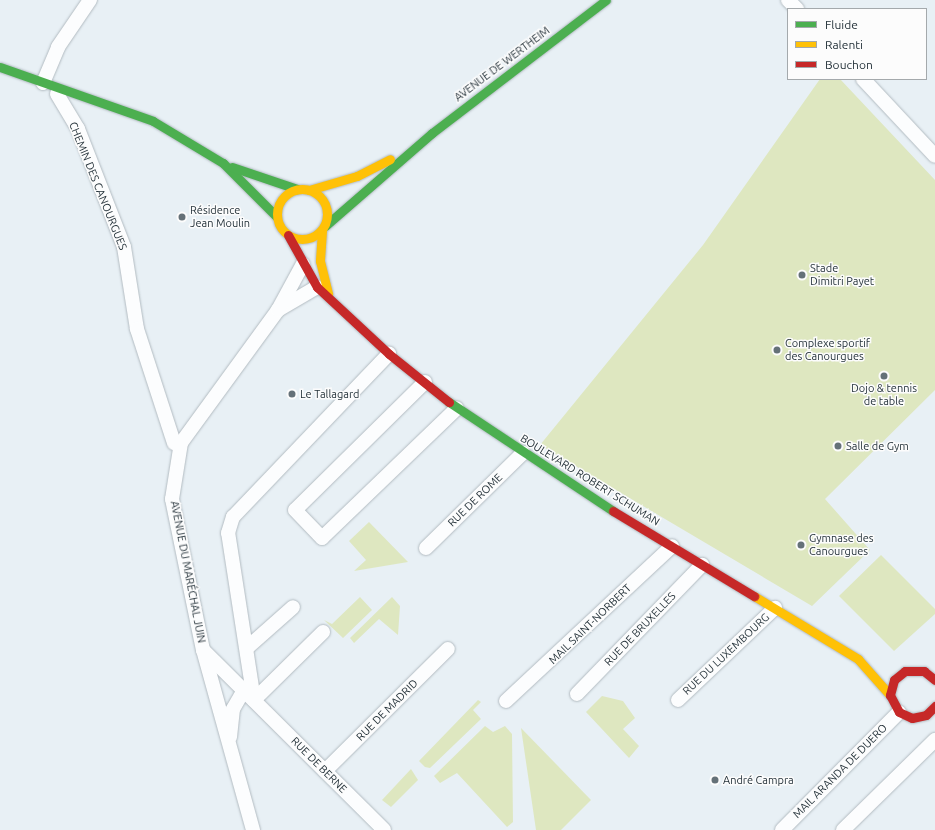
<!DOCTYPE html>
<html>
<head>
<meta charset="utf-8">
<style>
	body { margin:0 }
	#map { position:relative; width:935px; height:830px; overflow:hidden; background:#e8f0f5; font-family:Ubuntu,sans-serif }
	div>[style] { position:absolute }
	.green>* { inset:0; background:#dee7c0 }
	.roads { filter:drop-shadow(0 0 1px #b2bbc1) drop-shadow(0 0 1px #b2bbc1) }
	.street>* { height:14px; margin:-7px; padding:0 7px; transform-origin:7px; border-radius:7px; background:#fcfdfe }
	.fast>* { height:9px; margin:-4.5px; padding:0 4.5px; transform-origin:4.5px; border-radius:4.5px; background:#4caf50 }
	.slow>* { height:9px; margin:-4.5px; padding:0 4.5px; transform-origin:4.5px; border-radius:4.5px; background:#ffc107 }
	.slow>.ring { margin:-4.5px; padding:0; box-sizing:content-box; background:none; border:9px solid #ffc107; border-radius:50% }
	.jam>* { height:9px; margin:-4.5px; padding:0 4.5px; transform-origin:4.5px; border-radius:4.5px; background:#c62828 }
	.dots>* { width:11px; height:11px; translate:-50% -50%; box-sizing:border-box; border:2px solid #fcfcfc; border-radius:50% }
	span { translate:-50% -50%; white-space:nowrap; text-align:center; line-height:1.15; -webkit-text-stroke:3px #fcfcfc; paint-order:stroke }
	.street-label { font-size:11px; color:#1f2d35 }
	.poi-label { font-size:11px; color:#1f2d35 }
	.left { translate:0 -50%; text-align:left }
	.legend { position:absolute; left:787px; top:8px; width:140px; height:72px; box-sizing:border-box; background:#fcfcfc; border:1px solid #a4a9ac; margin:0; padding:5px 7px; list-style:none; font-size:12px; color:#1f2d35 }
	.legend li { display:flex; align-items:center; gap:8px; height:20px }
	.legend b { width:20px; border:1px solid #a4a9ac }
</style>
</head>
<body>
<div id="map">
	<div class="green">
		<div style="clip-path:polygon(820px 79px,840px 79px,935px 180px,935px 390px,825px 499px,870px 550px,812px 606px,540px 445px,703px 245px)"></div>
		<div style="clip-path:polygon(369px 522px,408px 562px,354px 571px,366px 560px,349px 541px)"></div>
		<div style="clip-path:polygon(881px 555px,935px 609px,935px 614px,894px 651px,839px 596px)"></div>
		<div style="clip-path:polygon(360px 597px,372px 610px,343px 638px,324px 620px,332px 624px)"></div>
		<div style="clip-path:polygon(392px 597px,400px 606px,398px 635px,379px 619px,354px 643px,350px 638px)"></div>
		<div style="clip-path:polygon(602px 696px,623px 701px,635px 718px,623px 729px,639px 746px,629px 758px,586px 712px)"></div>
		<div style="clip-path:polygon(478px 700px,481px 702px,473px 710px,481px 719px,430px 768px,425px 767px,419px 761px)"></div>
		<div style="clip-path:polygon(485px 726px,493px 732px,505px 726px,512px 734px,513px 822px,507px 827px,457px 773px,440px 783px,434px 776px)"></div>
		<div style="clip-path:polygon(521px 728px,591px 800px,561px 830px,536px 830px)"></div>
		<div style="clip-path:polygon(411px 769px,418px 780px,391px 807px,382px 800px)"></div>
	</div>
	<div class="roads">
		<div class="street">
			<div style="left:788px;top:0;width:13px;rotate:45deg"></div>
			<div style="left:863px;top:79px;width:105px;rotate:46.9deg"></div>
			<div style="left:43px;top:83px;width:39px;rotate:-67deg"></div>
			<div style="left:58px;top:47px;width:57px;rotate:-55.8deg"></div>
			<div style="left:57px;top:94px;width:41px;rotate:59deg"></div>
			<div style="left:78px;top:129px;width:127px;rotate:68.7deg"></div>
			<div style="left:124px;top:247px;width:83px;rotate:81deg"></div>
			<div style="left:137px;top:329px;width:120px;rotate:72deg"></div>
			<div style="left:278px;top:310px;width:45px;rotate:-30.5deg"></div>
			<div style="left:425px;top:382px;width:182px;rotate:135.4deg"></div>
			<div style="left:295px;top:510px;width:39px;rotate:46deg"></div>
			<div style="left:322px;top:538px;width:187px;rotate:-43.9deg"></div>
			<div style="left:426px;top:548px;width:136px;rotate:-44.4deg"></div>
			<div style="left:248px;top:647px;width:60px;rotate:-41.6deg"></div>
			<div style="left:203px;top:650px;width:255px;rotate:44.8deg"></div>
			<div style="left:577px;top:694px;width:180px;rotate:-45.9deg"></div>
			<div style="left:254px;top:700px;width:169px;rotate:-98.8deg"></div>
			<div style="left:228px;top:533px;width:17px;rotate:-73deg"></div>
			<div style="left:233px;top:517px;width:226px;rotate:-46.3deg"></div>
			<div style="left:254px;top:700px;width:97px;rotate:-44.6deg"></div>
			<div style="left:678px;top:700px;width:134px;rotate:-43.5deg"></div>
			<div style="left:506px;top:701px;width:227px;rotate:-43deg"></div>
			<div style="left:230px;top:737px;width:28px;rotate:-84deg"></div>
			<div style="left:233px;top:709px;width:22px;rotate:-60deg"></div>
			<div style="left:325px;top:771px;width:173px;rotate:-44.8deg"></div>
			<div style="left:253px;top:830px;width:187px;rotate:-105.5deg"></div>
			<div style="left:203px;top:650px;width:154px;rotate:-101.6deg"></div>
			<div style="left:172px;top:499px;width:57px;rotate:-80.9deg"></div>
			<div style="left:181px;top:443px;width:165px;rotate:-53.9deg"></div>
			<div style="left:278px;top:310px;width:52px;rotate:-61.5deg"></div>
			<div style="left:782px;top:830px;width:166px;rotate:-45.2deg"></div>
			<div style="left:843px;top:830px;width:129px;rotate:-44.4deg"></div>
		</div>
		<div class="fast">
			<div style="left:0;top:67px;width:162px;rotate:19.4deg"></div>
			<div style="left:153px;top:121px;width:82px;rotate:31deg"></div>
			<div style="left:223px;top:163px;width:76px;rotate:45deg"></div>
			<div style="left:232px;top:167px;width:69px;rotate:18.7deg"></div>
			<div style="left:325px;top:226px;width:142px;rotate:-41deg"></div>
			<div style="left:432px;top:133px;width:219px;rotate:-37.4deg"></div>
			<div style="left:449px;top:402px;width:197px;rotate:33.6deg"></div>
		</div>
		<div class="slow">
			<div class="ring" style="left:277px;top:189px;width:41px;height:41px"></div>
			<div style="left:309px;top:190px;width:50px;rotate:-16.3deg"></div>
			<div style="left:357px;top:176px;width:37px;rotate:-27deg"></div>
			<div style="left:322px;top:231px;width:30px;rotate:94deg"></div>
			<div style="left:320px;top:261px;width:34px;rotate:76deg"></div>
			<div style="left:754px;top:596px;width:122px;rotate:31.2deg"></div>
			<div style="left:858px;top:659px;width:48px;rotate:48.4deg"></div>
		</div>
		<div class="jam">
			<div style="left:288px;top:235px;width:60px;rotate:60.9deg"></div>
			<div style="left:317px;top:287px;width:98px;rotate:42.9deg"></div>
			<div style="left:389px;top:354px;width:77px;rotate:38.7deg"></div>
			<div style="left:613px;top:511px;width:165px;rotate:31.1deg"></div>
			<div style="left:935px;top:680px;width:14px;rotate:-141deg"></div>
			<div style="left:924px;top:671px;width:19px;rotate:180deg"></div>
			<div style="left:905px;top:671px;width:14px;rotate:141deg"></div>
			<div style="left:894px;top:680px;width:16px;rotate:105deg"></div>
			<div style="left:890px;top:695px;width:19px;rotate:62deg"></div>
			<div style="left:899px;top:712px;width:14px;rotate:25deg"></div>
			<div style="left:912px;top:718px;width:14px;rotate:-12deg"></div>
			<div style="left:926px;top:715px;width:13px;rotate:-45deg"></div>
		</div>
	</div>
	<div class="dots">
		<div style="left:182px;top:217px;background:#657178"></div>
		<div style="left:802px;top:275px;background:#657178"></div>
		<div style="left:777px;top:350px;background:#657178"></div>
		<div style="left:884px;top:376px;background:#657178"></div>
		<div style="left:292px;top:394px;background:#657178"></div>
		<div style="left:838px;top:446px;background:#657178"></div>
		<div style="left:801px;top:545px;background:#657178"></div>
		<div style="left:715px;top:780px;background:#657178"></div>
	</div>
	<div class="street-label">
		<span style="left:502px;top:64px;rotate:-37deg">AVENUE DE WERTHEIM</span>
		<span style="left:98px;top:186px;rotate:68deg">CHEMIN DES CANOURGUES</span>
		<span style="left:590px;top:480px;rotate:32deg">BOULEVARD ROBERT SCHUMAN</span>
		<span style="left:475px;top:500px;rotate:-44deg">RUE DE ROME</span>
		<span style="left:188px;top:572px;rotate:79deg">AVENUE DU MARÉCHAL JUIN</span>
		<span style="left:590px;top:624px;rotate:-44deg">MAIL SAINT-NORBERT</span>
		<span style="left:640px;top:629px;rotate:-46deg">RUE DE BRUXELLES</span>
		<span style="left:726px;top:654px;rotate:-43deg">RUE DU LUXEMBOURG</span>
		<span style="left:387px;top:710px;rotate:-45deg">RUE DE MADRID</span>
		<span style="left:319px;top:765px;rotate:45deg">RUE DE BERNE</span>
		<span style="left:840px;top:771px;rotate:-45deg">MAIL ARANDA DE DUERO</span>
	</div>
	<div class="poi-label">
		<span class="left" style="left:190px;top:217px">Résidence<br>Jean Moulin</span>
		<span class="left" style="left:810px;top:275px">Stade<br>Dimitri Payet</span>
		<span class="left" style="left:785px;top:350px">Complexe sportif<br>des Canourgues</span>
		<span style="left:884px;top:395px">Dojo &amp; tennis<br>de table</span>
		<span class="left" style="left:300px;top:394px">Le Tallagard</span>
		<span class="left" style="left:846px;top:446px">Salle de Gym</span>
		<span class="left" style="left:809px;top:545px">Gymnase des<br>Canourgues</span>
		<span class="left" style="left:723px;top:780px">André Campra</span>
	</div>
	<ul class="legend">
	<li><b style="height:5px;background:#4caf50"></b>Fluide</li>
	<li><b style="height:5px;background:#ffc107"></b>Ralenti</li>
	<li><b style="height:5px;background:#c62828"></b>Bouchon</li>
	</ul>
</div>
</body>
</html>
